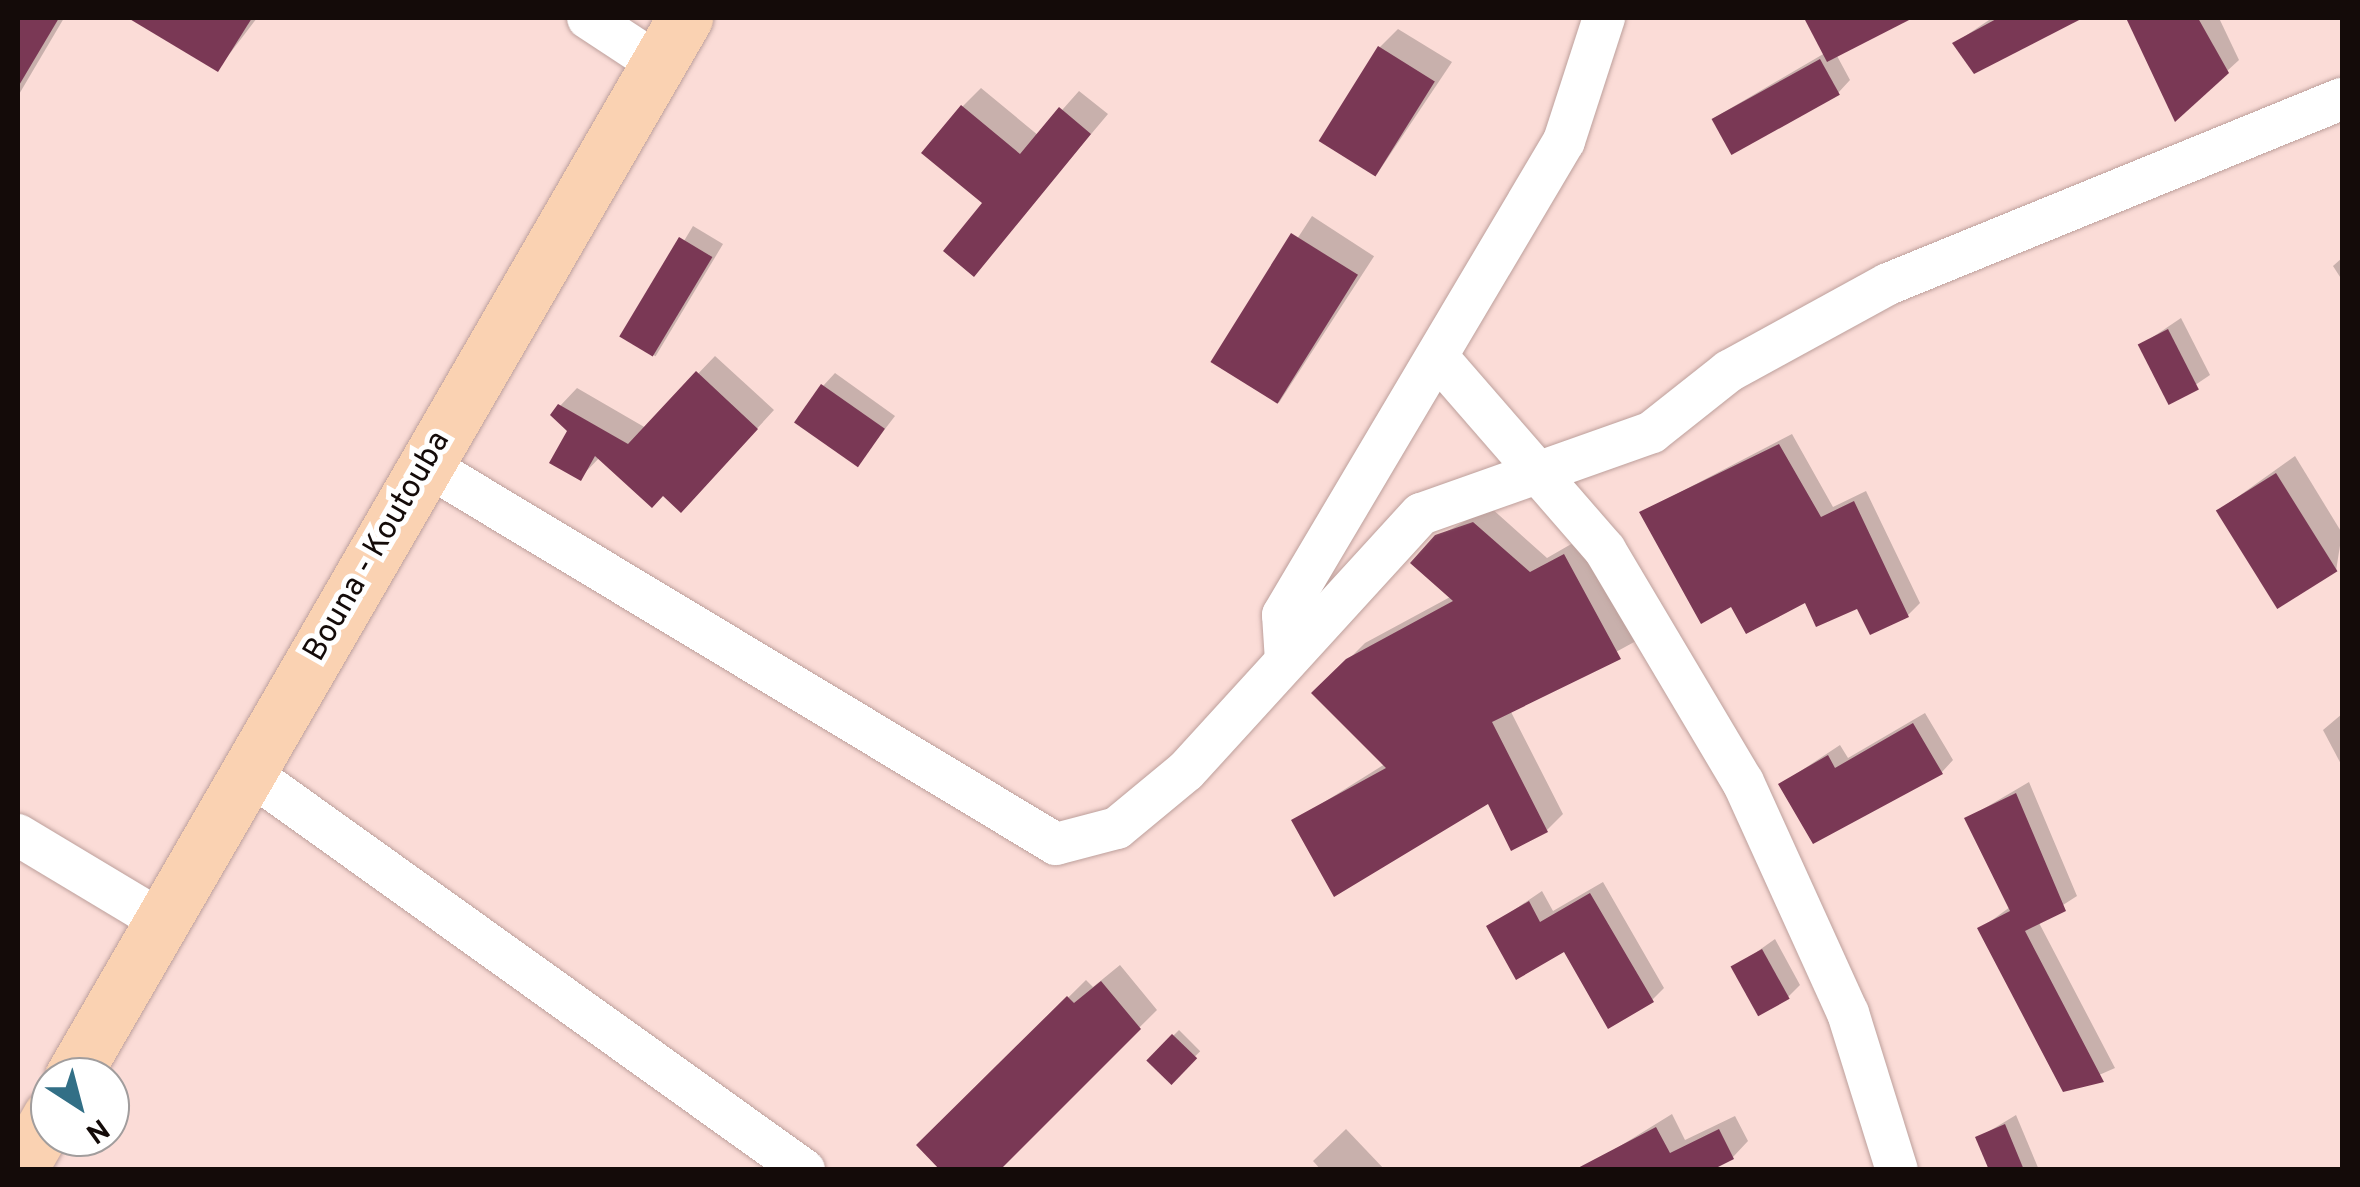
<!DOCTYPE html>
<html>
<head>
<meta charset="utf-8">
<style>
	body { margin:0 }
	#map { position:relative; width:2360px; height:1187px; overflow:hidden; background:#fbdcd7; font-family:Overpass,sans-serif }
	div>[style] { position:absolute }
	.shadow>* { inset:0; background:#0003; transform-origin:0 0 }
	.building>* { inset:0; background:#7a3855; transform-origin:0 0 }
	.roads { filter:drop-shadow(0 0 2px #bda09c) drop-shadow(0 0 2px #bda09c) }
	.minor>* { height:42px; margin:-21px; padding:0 21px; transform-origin:21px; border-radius:21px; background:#fff }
	.major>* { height:55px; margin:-27.5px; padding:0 27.5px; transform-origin:27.5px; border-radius:27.5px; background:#fad2b2 }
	span { translate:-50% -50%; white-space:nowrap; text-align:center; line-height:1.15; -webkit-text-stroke:10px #fff; paint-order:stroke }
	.street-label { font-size:32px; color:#140b09 }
	.frame { position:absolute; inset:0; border:20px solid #140b09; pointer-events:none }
	.north { position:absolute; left:30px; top:1057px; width:100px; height:100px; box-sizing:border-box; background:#fff; border:2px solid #a19d9d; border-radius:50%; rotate:144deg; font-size:28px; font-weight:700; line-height:40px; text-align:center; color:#140b09 }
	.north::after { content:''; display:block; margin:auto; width:35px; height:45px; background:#326f86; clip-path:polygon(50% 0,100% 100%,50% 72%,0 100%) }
</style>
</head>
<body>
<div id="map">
	<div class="shadow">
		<div style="clip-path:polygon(18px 18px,64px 18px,18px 96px)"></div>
		<div style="clip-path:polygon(165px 18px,257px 18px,218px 69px,156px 32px)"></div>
		<div style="clip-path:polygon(1807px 18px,1896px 18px,1836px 54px,1850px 80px,1838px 93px,1714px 118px,1825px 53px)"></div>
		<div style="clip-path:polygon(1992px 18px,2078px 18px,1975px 71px,1955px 43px)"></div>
		<div style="clip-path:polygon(2128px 18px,2219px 18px,2239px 60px,2176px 118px)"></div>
		<div style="clip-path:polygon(1398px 29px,1452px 62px,1377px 174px,1380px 47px)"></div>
		<div style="clip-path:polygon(981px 88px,1039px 136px,1079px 91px,1108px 114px,974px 273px,986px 203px,962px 107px)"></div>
		<div style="left:1312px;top:216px;width:74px;height:175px;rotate:33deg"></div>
		<div style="left:693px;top:226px;width:35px;height:131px;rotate:31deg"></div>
		<div style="clip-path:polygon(2342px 258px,2342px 280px,2333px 266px)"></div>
		<div style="clip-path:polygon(2181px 318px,2210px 375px,2170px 402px,2141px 345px)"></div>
		<div style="clip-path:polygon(715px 356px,774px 410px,698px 493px,600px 457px,580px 478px,560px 406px,577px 388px,646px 428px)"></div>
		<div style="clip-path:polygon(835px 373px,895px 416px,858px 464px,823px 386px)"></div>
		<div style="clip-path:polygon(1792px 434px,1833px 507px,1866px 491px,1920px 603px,1908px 615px,1806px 599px,1732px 603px,1642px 512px)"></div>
		<div style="clip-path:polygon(2295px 456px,2342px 533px,2336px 571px,2218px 511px)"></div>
		<div style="clip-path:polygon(1490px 507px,1547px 558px,1580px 539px,1636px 641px,1510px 710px,1563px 814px,1547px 830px,1489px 801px,1294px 821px,1385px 764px,1315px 693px,1365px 643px,1452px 596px,1437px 537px)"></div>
		<div style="clip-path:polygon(1925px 713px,1953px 760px,1942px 772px,1781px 784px,1840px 745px,1848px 758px)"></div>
		<div style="clip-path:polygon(2342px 714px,2342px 766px,2323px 730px)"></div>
		<div style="clip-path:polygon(2029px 782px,2077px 896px,2038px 921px,2115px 1068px,2065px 1090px,1980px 929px,2010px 907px,1968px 818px)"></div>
		<div style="clip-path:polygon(1603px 882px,1664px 988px,1652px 1000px,1564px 948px,1489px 927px,1542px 891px,1553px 911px)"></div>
		<div style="clip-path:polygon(1775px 939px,1800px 985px,1788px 997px,1734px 968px)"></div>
		<div style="clip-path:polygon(1120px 965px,1157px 1010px,996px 1170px,919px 1145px,1086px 980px,1093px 987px)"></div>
		<div style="left:1179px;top:1030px;width:30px;height:43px;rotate:45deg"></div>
		<div style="clip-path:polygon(1672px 1114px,1685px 1140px,1735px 1116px,1748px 1141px,1733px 1157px,1604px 1156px)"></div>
		<div style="clip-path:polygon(2016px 1115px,2039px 1170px,1989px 1170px,1978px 1138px)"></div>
		<div style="clip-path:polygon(1346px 1129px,1385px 1170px,1321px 1170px,1313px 1161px)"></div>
	</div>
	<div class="building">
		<div style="clip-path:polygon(18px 18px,59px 18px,18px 87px)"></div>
		<div style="clip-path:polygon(128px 18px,252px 18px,218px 72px)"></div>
		<div style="clip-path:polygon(1804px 18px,1913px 18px,1827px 62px)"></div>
		<div style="clip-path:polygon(1998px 18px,2083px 18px,1974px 74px,1952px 43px)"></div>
		<div style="clip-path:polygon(2126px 18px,2198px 18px,2229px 73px,2175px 122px)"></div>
		<div style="left:1378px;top:46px;width:67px;height:112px;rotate:32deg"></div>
		<div style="left:1820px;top:59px;width:41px;height:124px;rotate:61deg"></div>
		<div style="clip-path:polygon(961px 105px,1020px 154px,1059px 107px,1091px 134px,974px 277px,943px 251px,982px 203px,921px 153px)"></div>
		<div style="left:1291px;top:233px;width:79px;height:152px;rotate:32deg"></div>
		<div style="left:679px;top:237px;width:39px;height:116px;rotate:31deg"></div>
		<div style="left:2168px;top:329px;width:68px;height:34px;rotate:63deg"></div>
		<div style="clip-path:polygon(696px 371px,758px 429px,681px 513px,663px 496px,652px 508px,595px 456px,581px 481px,549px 463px,567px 431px,550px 415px,558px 404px,628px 444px)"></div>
		<div style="left:821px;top:384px;width:78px;height:47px;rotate:35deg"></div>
		<div style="clip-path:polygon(1779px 444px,1821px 517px,1854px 501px,1909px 617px,1870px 635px,1857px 609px,1816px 627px,1805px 603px,1746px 634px,1731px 607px,1701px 624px,1639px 512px)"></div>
		<div style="left:2276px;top:473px;width:116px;height:71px;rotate:58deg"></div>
		<div style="clip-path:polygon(1473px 522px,1530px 572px,1564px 554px,1621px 659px,1492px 722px,1548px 832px,1511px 851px,1488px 804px,1334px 897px,1291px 820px,1386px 768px,1311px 693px,1346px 659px,1453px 601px,1410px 563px,1435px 535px)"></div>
		<div style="clip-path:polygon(1913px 723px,1943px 774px,1813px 844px,1778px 784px,1828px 755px,1835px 768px)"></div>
		<div style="clip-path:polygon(2016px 793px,2066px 911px,2025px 931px,2104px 1082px,2063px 1092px,1977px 928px,2010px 911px,1964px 818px)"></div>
		<div style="clip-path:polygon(1590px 893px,1654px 1002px,1608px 1029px,1564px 952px,1516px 980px,1486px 926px,1529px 901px,1540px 922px)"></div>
		<div style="left:1762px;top:949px;width:57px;height:36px;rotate:61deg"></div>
		<div style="clip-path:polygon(1101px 981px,1141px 1029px,1000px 1170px,940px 1170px,916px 1145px,1067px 996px,1074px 1003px)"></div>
		<div style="left:1172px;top:1034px;width:35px;height:37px;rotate:44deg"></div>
		<div style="clip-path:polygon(2005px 1124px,2024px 1170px,1989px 1170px,1975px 1137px)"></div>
		<div style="clip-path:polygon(1656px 1127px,1670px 1153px,1719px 1129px,1734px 1159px,1712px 1170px,1574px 1170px)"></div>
	</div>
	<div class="roads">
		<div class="minor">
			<div style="left:588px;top:18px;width:84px;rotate:33.3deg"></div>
			<div style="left:1439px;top:359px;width:253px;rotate:49deg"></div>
			<div style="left:1605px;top:550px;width:270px;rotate:59.3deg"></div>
			<div style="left:1743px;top:782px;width:254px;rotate:65.6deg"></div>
			<div style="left:1848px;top:1013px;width:164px;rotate:72.7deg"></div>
			<div style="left:426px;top:465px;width:735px;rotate:31.03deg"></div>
			<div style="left:1056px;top:844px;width:63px;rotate:-14.7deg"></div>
			<div style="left:1117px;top:828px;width:89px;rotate:-39.6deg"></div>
			<div style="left:1186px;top:771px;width:348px;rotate:-47.6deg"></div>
			<div style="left:1421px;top:514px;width:245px;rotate:-19.5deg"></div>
			<div style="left:1652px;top:432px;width:98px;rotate:-38.4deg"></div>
			<div style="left:1729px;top:371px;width:181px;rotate:-28.7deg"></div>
			<div style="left:1888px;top:284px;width:490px;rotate:-22.2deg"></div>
			<div style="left:1286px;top:661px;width:46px;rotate:-93.7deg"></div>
			<div style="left:1283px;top:615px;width:551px;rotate:-59.34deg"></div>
			<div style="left:1564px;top:141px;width:129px;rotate:-72deg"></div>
			<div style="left:248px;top:772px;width:684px;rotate:35.6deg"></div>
			<div style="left:18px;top:835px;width:167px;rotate:31deg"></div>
		</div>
		<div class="major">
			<div style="left:72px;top:1077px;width:1224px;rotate:-59.94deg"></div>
			<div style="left:19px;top:1170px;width:62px;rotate:-60.1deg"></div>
		</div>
	</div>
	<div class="street-label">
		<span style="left:378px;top:547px;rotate:-60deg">Bouna - Koutouba</span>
	</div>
	<div class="frame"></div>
	<div class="north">N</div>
</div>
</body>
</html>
